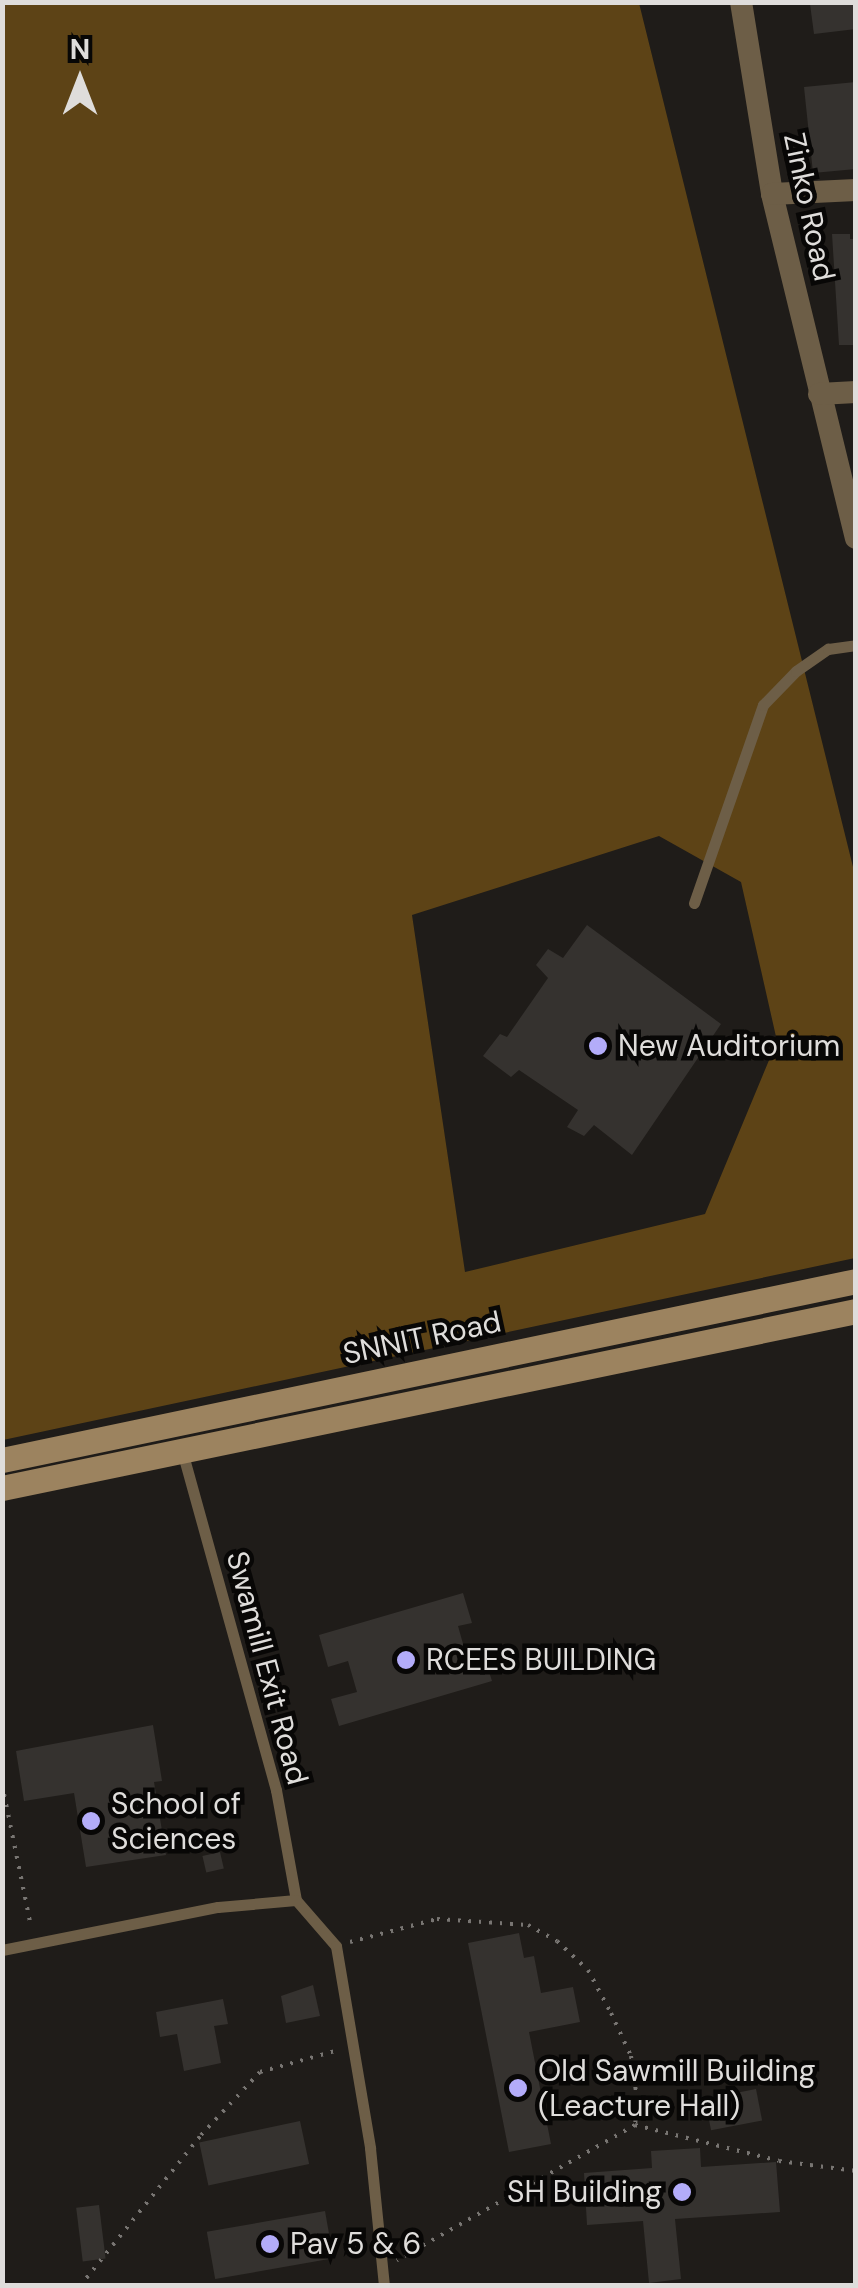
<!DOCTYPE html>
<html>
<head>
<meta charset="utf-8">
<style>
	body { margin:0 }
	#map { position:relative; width:858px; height:2288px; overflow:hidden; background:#1f1c19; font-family:"DM Sans",sans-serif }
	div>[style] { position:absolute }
	.forest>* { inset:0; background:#5d4316 }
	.building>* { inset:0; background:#35322f; transform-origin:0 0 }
	.path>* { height:4px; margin-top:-2px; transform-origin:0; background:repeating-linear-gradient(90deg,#787572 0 2.5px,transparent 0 10.5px) }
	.lane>* { height:11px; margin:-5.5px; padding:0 5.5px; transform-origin:5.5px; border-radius:5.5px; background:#6d5e47 }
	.street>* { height:22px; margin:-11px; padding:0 11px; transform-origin:11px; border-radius:11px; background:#6d5e47 }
	.secondary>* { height:25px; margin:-12.5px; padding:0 12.5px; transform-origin:12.5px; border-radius:12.5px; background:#9c835f }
	.dots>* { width:28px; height:28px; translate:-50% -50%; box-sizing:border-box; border:5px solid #080706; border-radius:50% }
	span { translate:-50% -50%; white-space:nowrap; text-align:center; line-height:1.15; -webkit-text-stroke:9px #080706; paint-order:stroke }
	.street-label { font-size:30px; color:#dfdddb }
	.poi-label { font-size:30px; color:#dfdddb }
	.left { translate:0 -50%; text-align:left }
	.right { translate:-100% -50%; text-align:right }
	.frame { position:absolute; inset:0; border:5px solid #dfdddb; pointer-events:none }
	.north { position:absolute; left:30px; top:30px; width:100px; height:100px; -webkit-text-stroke:8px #080706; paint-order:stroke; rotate:0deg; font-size:28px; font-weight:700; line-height:40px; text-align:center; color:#dfdddb }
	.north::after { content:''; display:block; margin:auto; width:35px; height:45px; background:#dfdddb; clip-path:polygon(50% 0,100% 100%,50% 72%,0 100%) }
</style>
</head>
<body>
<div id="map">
	<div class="forest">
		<div style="clip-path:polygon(evenodd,2px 3px,639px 3px,855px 875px,855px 1258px,3px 1440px,2px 3px,659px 836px,741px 882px,777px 1041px,705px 1214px,465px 1272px,412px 915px,659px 836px)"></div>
	</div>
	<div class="building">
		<div style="clip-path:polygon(825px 2px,856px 2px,856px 29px,814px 34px,810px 4px)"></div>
		<div style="clip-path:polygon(856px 82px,856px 169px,813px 173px,804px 87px)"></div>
		<div style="clip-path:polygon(832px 234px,850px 234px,850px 239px,856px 239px,856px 345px,839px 345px)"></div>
		<div style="clip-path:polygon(587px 925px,721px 1024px,632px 1155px,594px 1125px,584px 1136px,567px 1127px,578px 1110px,519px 1070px,511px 1077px,483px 1056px,500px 1034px,507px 1037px,548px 978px,536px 965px,548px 949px,563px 958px)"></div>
		<div style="clip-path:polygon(463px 1593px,472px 1623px,458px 1626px,467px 1658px,483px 1653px,492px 1681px,339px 1726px,331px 1699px,357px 1692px,348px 1661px,328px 1667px,319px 1635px)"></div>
		<div style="clip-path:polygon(153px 1725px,162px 1781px,154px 1782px,166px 1855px,86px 1867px,74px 1793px,24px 1801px,16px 1751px)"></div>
		<div style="left:220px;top:1852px;width:17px;height:18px;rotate:77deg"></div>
		<div style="clip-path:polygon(519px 1933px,524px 1958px,534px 1956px,541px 1993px,573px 1987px,580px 2022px,529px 2032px,551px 2144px,509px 2152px,468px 1943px)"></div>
		<div style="clip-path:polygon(313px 1985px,320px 2016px,286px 2023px,281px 1996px)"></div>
		<div style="clip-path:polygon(223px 1999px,228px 2024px,214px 2026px,221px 2063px,184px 2071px,177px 2034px,160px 2037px,156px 2012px)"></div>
		<div style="left:756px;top:2089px;width:32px;height:52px;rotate:79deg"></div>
		<div style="left:300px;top:2121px;width:44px;height:103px;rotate:78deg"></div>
		<div style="clip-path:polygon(700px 2148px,701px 2167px,776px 2162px,780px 2212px,675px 2219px,681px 2279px,649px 2283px,643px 2221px,587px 2225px,584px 2173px,652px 2168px,651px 2151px)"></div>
		<div style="left:99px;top:2205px;width:54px;height:23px;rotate:83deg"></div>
		<div style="left:325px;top:2211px;width:48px;height:120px;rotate:80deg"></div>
	</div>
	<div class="path">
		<div style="left:2px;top:1784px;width:145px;rotate:78.5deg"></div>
		<div style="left:350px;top:1942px;width:90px;rotate:-14.8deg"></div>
		<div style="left:437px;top:1919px;width:91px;rotate:3.8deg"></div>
		<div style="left:528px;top:1925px;width:33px;rotate:29deg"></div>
		<div style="left:557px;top:1941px;width:42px;rotate:43.1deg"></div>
		<div style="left:588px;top:1970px;width:49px;rotate:61.9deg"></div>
		<div style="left:611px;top:2013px;width:47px;rotate:65.1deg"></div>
		<div style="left:631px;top:2056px;width:43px;rotate:82.1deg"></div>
		<div style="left:637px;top:2099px;width:26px;rotate:94deg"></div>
		<div style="left:635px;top:2125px;width:274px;rotate:150.4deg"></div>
		<div style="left:635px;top:2125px;width:148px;rotate:14deg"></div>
		<div style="left:779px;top:2161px;width:78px;rotate:7.4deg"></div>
		<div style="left:80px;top:2286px;width:193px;rotate:-51.3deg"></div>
		<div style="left:201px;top:2135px;width:86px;rotate:-46.9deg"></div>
		<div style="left:260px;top:2072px;width:82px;rotate:-15.6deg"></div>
	</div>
	<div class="lane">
		<div style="left:694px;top:903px;width:210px;rotate:-70.8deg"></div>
		<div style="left:763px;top:705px;width:47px;rotate:-45.9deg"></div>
		<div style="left:796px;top:671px;width:39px;rotate:-35deg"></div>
		<div style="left:828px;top:649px;width:28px;rotate:-8deg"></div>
		<div style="left:182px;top:1451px;width:352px;rotate:74.5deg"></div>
		<div style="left:276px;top:1790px;width:112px;rotate:79.7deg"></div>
		<div style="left:296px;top:1900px;width:61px;rotate:49deg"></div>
		<div style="left:336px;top:1946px;width:205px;rotate:80.4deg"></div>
		<div style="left:370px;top:2148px;width:139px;rotate:84.2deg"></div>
		<div style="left:2px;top:1950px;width:220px;rotate:-11.3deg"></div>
		<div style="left:218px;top:1907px;width:78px;rotate:-5.1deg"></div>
	</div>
	<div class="street">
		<div style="left:741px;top:2px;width:194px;rotate:80.8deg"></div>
		<div style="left:772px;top:194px;width:354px;rotate:76.3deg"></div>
		<div style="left:772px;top:194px;width:84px;rotate:-2.7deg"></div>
		<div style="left:819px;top:394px;width:37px;rotate:-3deg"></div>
	</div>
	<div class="secondary">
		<div style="left:2px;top:1460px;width:873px;rotate:-11.84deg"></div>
		<div style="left:2px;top:1488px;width:872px;rotate:-11.71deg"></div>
	</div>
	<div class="dots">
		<div style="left:598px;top:1046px;background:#b3acf9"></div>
		<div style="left:406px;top:1660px;background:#b3acf9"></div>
		<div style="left:91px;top:1821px;background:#b3acf9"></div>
		<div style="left:518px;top:2088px;background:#b3acf9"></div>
		<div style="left:682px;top:2192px;background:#b3acf9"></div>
		<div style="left:270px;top:2244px;background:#b3acf9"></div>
	</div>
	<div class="street-label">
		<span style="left:809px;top:207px;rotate:78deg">Zinko Road</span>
		<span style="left:422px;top:1338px;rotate:-12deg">SNNIT Road</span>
		<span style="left:267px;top:1668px;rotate:75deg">Swamill Exit Road</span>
	</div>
	<div class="poi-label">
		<span class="left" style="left:618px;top:1046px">New Auditorium</span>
		<span class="left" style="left:426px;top:1660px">RCEES BUILDING</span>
		<span class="left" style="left:111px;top:1821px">School of<br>Sciences</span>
		<span class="left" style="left:538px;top:2088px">Old Sawmill Building<br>(Leacture Hall)</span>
		<span class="right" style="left:662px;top:2192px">SH Building</span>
		<span class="left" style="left:290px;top:2244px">Pav 5 &amp; 6</span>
	</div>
	<div class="frame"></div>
	<div class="north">N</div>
</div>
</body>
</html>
